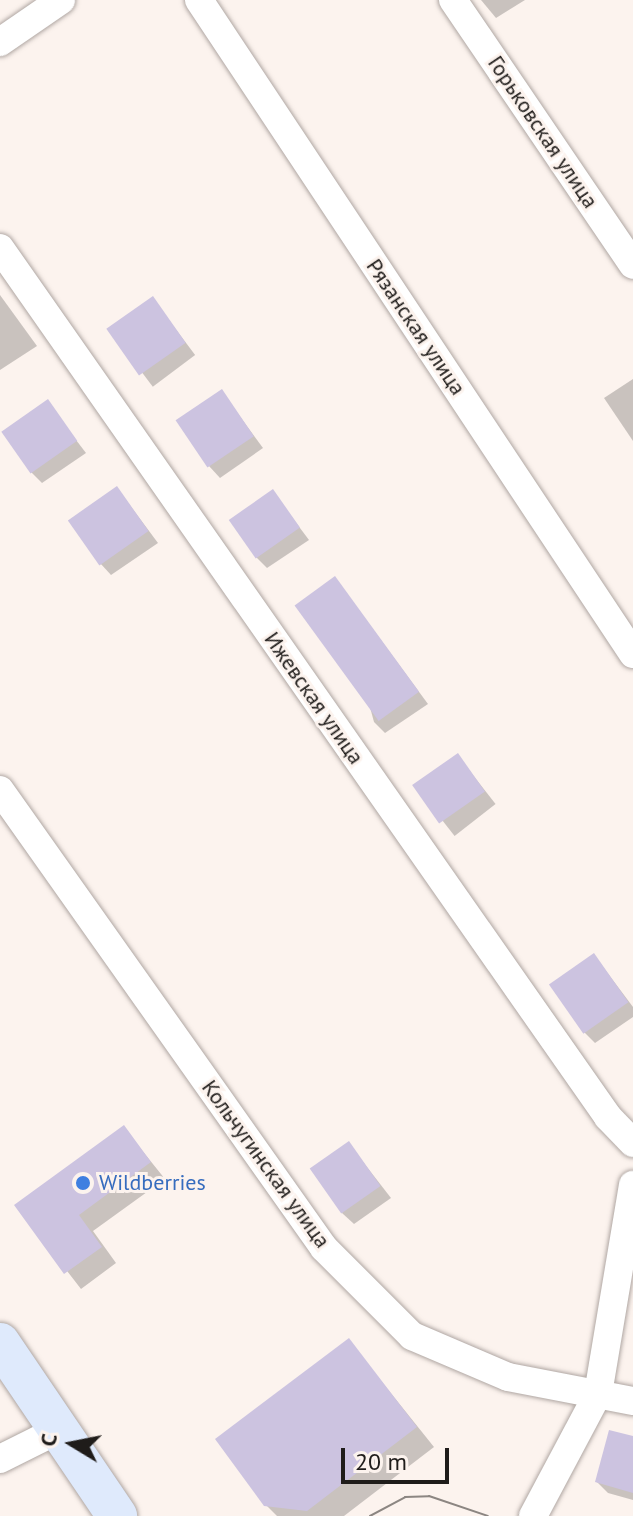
<!DOCTYPE html>
<html>
<head>
<meta charset="utf-8">
<style>
	body { margin:0 }
	#map { position:relative; width:633px; height:1516px; overflow:hidden; background:#fcf3ee; font-family:"PT Sans",sans-serif }
	div>[style] { position:absolute }
	.shadow>* { inset:0; background:#0003; transform-origin:0 0 }
	.building>* { inset:0; background:#ccc3e0; transform-origin:0 0 }
	.roads { filter:drop-shadow(0 0 2px #b0a7a3) drop-shadow(0 0 2px #b0a7a3) }
	.minor>* { height:28px; margin:-14px; padding:0 14px; transform-origin:14px; border-radius:14px; background:#fff }
	.secondary>* { height:40px; margin:-20px; padding:0 20px; transform-origin:20px; border-radius:20px; background:#dfeafc }
	.tram>* { height:2px; margin:-1px; padding:0 1px; transform-origin:1px; border-radius:1px; background:#8c8682 }
	.dots>* { width:22px; height:22px; translate:-50% -50%; box-sizing:border-box; border:4px solid #fcf3ee; border-radius:50% }
	span { translate:-50% -50%; white-space:nowrap; text-align:center; line-height:1.15; -webkit-text-stroke:6px #fcf3ee; paint-order:stroke }
	.street-label { font-size:22px; color:#1f1c1a }
	.shop-label { font-size:22px; color:#366cbe }
	.left { translate:0 -50%; text-align:left }
	.north { position:absolute; left:32px; top:1404px; width:80px; height:80px; -webkit-text-stroke:6px #fcf3ee; paint-order:stroke; rotate:280deg; font-size:22px; font-weight:700; line-height:32px; text-align:center; color:#1f1c1a }
	.north::after { content:''; display:block; margin:auto; width:28px; height:36px; background:#1f1c1a; clip-path:polygon(50% 0,100% 100%,50% 72%,0 100%) }
	.scale { position:absolute; left:341px; top:1448px; width:108px; height:36px; box-sizing:border-box; border:4px solid #1f1c1a; border-top:0; padding-left:10px; font-size:24px; line-height:28px; white-space:nowrap; color:#1f1c1a; -webkit-text-stroke:6px #fcf3ee; paint-order:stroke }
</style>
</head>
<body>
<div id="map">
	<div class="shadow">
		<div style="clip-path:polygon(481px 0,525px 0,496px 18px)"></div>
		<div style="clip-path:polygon(0 295px,37px 346px,0 370px)"></div>
		<div style="left:153px;top:299px;width:70px;height:53px;rotate:53deg"></div>
		<div style="clip-path:polygon(633px 379px,633px 441px,604px 398px)"></div>
		<div style="clip-path:polygon(222px 392px,263px 448px,220px 478px,209px 466px)"></div>
		<div style="clip-path:polygon(47px 402px,86px 453px,42px 483px,31px 472px)"></div>
		<div style="clip-path:polygon(117px 488px,158px 543px,111px 575px,100px 563px)"></div>
		<div style="clip-path:polygon(273px 492px,309px 540px,267px 568px,256px 557px)"></div>
		<div style="clip-path:polygon(335px 578px,428px 704px,385px 733px,374px 722px)"></div>
		<div style="left:458px;top:756px;width:61px;height:52px;rotate:52deg"></div>
		<div style="clip-path:polygon(594px 955px,633px 1007px,633px 1017px,595px 1043px,584px 1032px)"></div>
		<div style="clip-path:polygon(124px 1128px,165px 1179px,93px 1231px,116px 1263px,81px 1289px,16px 1205px)"></div>
		<div style="clip-path:polygon(349px 1144px,391px 1198px,354px 1224px,342px 1213px)"></div>
		<div style="clip-path:polygon(349px 1341px,434px 1447px,344px 1516px,277px 1516px,266px 1505px)"></div>
		<div style="clip-path:polygon(633px 1438px,633px 1500px,608px 1493px,597px 1482px)"></div>
	</div>
	<div class="building">
		<div style="left:153px;top:296px;width:57px;height:57px;rotate:55deg"></div>
		<div style="left:222px;top:389px;width:57px;height:56px;rotate:56deg"></div>
		<div style="left:48px;top:399px;width:51px;height:57px;rotate:55deg"></div>
		<div style="left:117px;top:486px;width:55px;height:60px;rotate:55deg"></div>
		<div style="left:273px;top:489px;width:47px;height:54px;rotate:55deg"></div>
		<div style="left:335px;top:576px;width:143px;height:50px;rotate:54deg"></div>
		<div style="left:458px;top:753px;width:47px;height:56px;rotate:55deg"></div>
		<div style="left:594px;top:953px;width:60px;height:55px;rotate:55deg"></div>
		<div style="clip-path:polygon(124px 1125px,151px 1162px,79px 1215px,102px 1247px,64px 1274px,14px 1205px)"></div>
		<div style="left:349px;top:1141px;width:55px;height:48px;rotate:55deg"></div>
		<div style="clip-path:polygon(349px 1338px,417px 1427px,307px 1511px,264px 1506px,215px 1439px)"></div>
		<div style="clip-path:polygon(609px 1430px,633px 1436px,633px 1493px,595px 1482px)"></div>
	</div>
	<div class="roads">
		<div class="minor">
			<div style="left:199px;top:0;width:785px;rotate:56.43deg"></div>
			<div style="left:453px;top:0;width:320px;rotate:55.8deg"></div>
			<div style="left:0;top:42px;width:74px;rotate:-34.5deg"></div>
			<div style="left:0;top:248px;width:1061px;rotate:55.02deg"></div>
			<div style="left:608px;top:1117px;width:36px;rotate:46deg"></div>
			<div style="left:0;top:790px;width:561px;rotate:54.72deg"></div>
			<div style="left:324px;top:1248px;width:124px;rotate:45deg"></div>
			<div style="left:412px;top:1336px;width:104px;rotate:23.1deg"></div>
			<div style="left:508px;top:1377px;width:127px;rotate:10.9deg"></div>
			<div style="left:0;top:1459px;width:65px;rotate:-26.6deg"></div>
			<div style="left:533px;top:1516px;width:138px;rotate:-62deg"></div>
			<div style="left:598px;top:1394px;width:212px;rotate:-80.5deg"></div>
		</div>
		<div class="secondary">
			<div style="left:0;top:1343px;width:209px;rotate:55.9deg"></div>
		</div>
	</div>
	<div class="tram">
		<div style="left:370px;top:1516px;width:40px;rotate:-28deg"></div>
		<div style="left:405px;top:1497px;width:24px;rotate:-2deg"></div>
		<div style="left:429px;top:1496px;width:62px;rotate:18.7deg"></div>
	</div>
	<div class="dots">
		<div style="left:83px;top:1183px;background:#3f7fe0"></div>
	</div>
	<div class="street-label">
		<span style="left:543px;top:132px;rotate:56deg">Горьковская улица</span>
		<span style="left:416px;top:327px;rotate:56deg">Рязанская улица</span>
		<span style="left:314px;top:698px;rotate:55deg">Ижевская улица</span>
		<span style="left:266px;top:1164px;rotate:54deg">Кольчугинская улица</span>
	</div>
	<div class="shop-label">
		<span class="left" style="left:99px;top:1183px">Wildberries</span>
	</div>
	<div class="north">С</div>
	<div class="scale">20 m</div>
</div>
</body>
</html>
